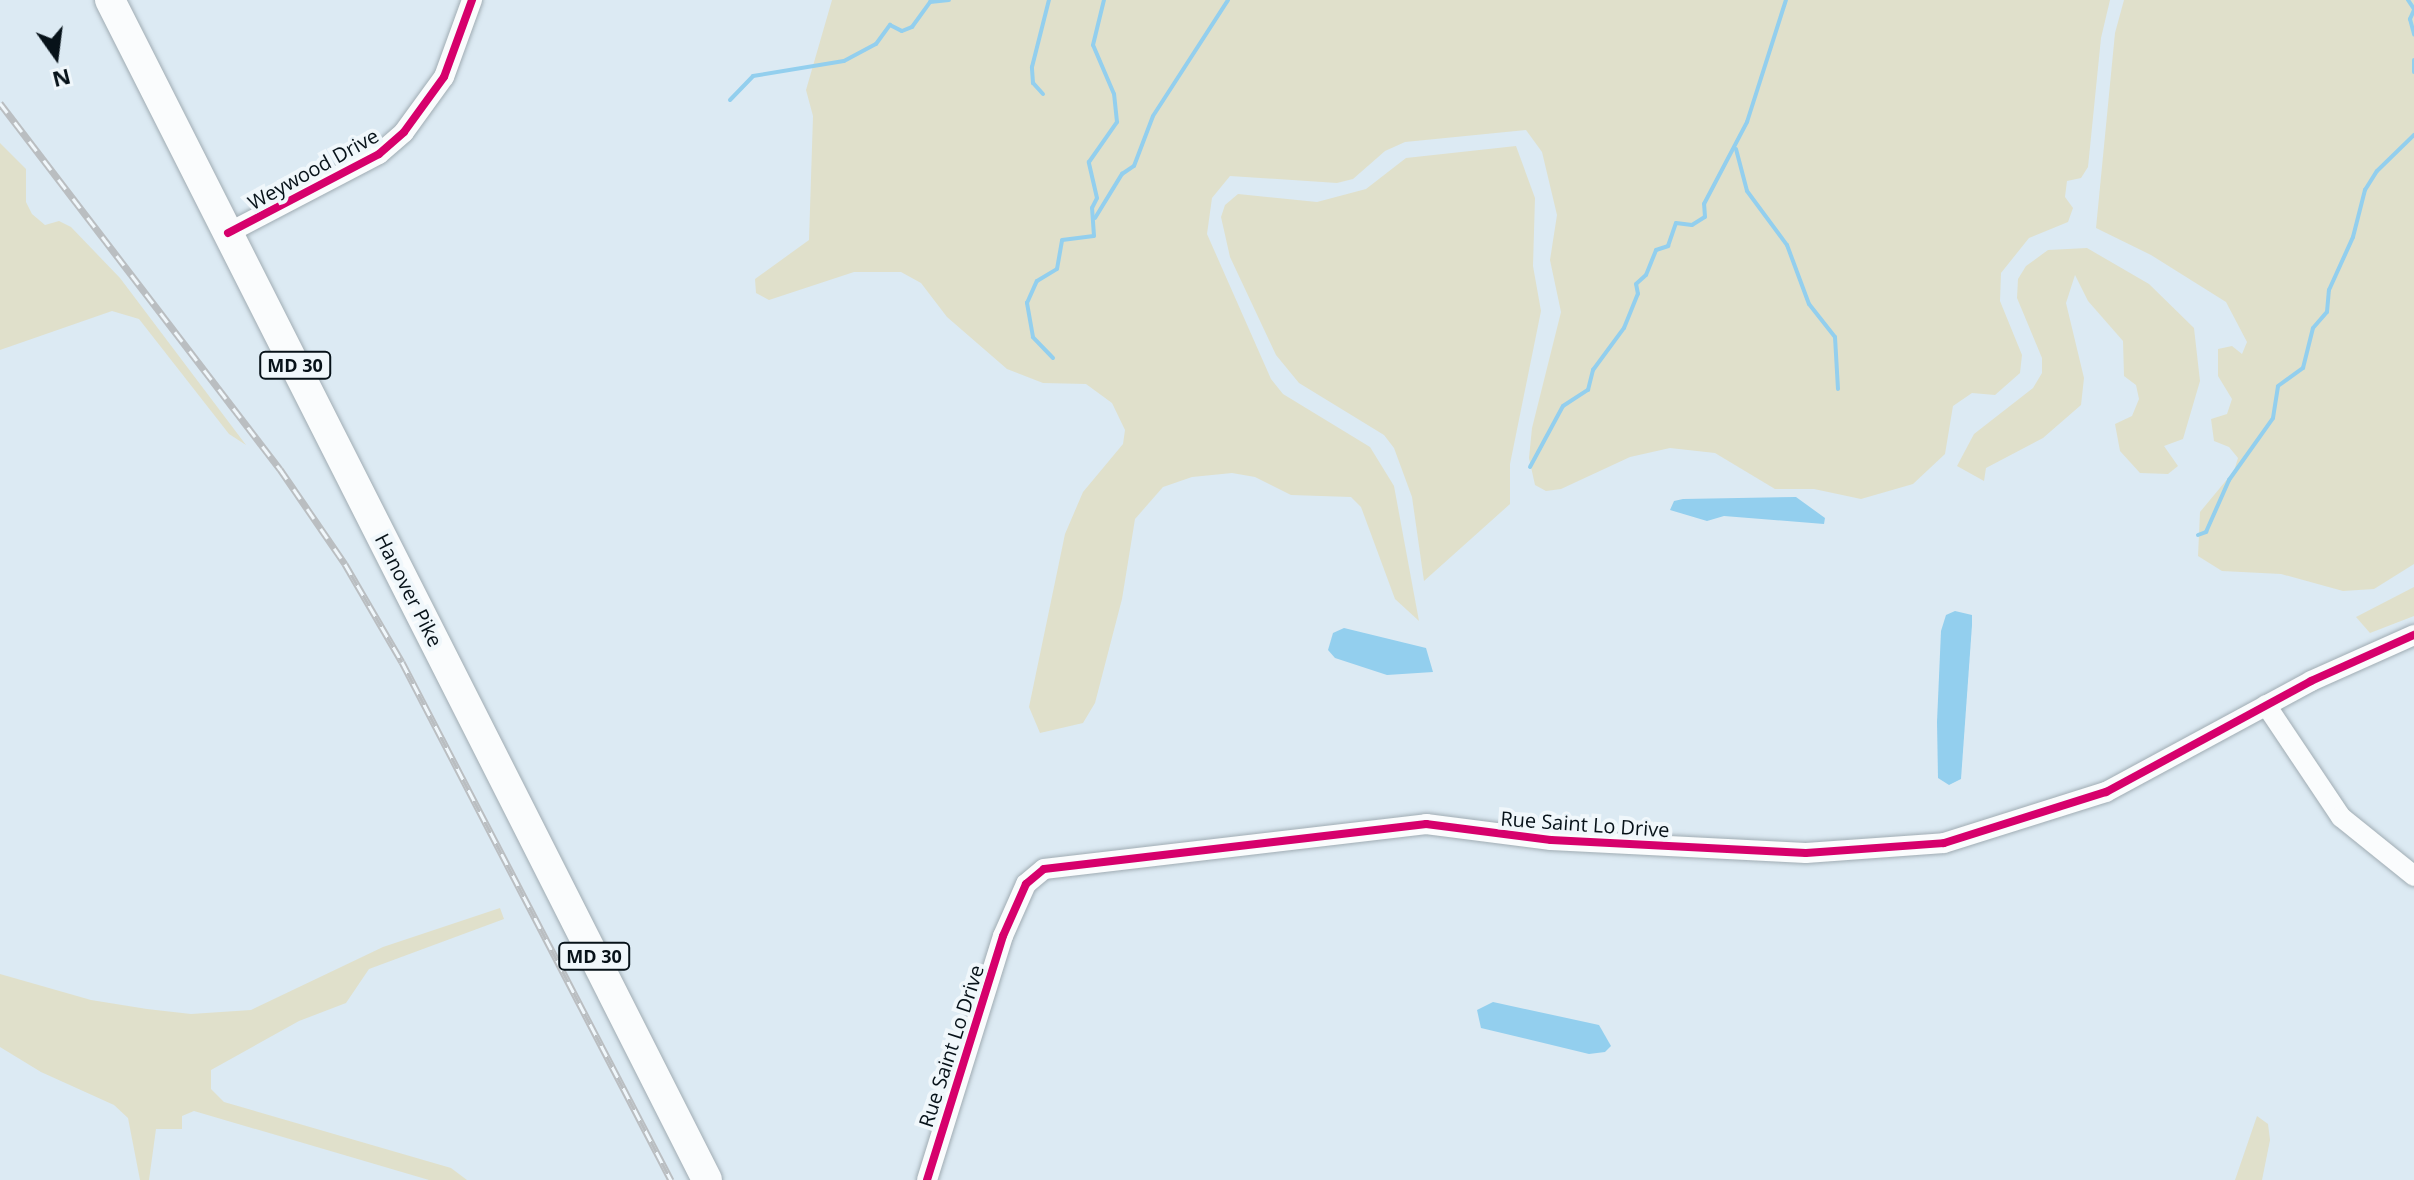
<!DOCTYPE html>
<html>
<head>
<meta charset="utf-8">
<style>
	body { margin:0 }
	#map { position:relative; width:2414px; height:1180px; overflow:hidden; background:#dceaf3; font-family:"Open Sans",sans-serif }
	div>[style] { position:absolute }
	.green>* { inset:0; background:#e0e0cb }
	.water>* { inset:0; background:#93cfee }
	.stream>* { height:4px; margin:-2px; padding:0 2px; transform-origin:2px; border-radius:2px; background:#93cfee }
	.roads { filter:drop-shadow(0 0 2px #a0acb3) drop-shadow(0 0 2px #a0acb3) }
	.minor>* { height:20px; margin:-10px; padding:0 10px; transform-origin:10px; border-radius:10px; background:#fafcfd }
	.highway>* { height:30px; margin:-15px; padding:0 15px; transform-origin:15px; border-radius:15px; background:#fafcfd }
	.rail>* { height:7px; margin-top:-3.5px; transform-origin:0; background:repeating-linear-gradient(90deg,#f0f7fb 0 12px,#babec1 0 24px); box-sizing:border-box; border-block:2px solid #babec1 }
	.cycleway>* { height:8px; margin:-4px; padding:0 4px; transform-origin:4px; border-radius:4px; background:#d6006c }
	span { translate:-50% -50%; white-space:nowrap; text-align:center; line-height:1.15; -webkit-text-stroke:8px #f0f7fb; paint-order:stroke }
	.shield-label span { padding:2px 6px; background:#f0f7fb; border:2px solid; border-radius:6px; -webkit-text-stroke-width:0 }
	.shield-label { font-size:18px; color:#071219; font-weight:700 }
	.street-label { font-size:20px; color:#071219 }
	.north { position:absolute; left:16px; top:16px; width:80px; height:80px; -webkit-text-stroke:6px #f0f7fb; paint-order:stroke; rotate:166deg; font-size:22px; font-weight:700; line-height:32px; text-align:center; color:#071219 }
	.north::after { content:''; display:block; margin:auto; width:28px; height:36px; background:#071219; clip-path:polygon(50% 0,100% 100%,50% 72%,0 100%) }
</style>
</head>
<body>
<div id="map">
	<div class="green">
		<div style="clip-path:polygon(832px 0,2110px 0,2101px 38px,2088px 167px,2081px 178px,2067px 181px,2065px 197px,2073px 208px,2068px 222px,2029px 238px,2001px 273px,2000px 301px,2022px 355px,2020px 373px,1995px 395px,1972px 393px,1953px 406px,1945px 454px,1913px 484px,1861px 499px,1814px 489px,1775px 489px,1715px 453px,1670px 448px,1630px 457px,1561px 489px,1546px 491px,1535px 485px,1529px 458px,1532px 428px,1561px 312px,1550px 260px,1557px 215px,1542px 152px,1526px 130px,1405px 142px,1385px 151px,1353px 179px,1337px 183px,1230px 176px,1212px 198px,1207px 234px,1271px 379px,1283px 394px,1370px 447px,1394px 486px,1419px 621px,1395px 599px,1361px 507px,1351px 497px,1291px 495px,1255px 477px,1232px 473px,1192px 477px,1163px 487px,1135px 519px,1122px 599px,1095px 703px,1083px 723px,1040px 733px,1029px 707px,1065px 534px,1083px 492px,1123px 444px,1125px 430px,1112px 403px,1086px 384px,1043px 383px,1007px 369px,947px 317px,921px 283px,901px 272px,854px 272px,769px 300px,756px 293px,755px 279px,809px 240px,813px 116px,806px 90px)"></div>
		<div style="clip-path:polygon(2124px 0,2414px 0,2414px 564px,2374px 589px,2343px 591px,2281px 574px,2222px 571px,2198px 556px,2200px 512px,2234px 471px,2238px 458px,2229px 447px,2214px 441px,2211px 419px,2227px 414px,2232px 399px,2218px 376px,2218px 349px,2232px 346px,2242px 354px,2247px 342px,2226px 302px,2151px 255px,2096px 228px,2115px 33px)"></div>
		<div style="clip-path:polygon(0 143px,26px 169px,26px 202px,32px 214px,45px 225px,59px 221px,71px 227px,120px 278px,246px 445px,229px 434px,139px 319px,112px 311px,0 350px)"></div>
		<div style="clip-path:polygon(1516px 146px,1535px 198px,1533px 266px,1541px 311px,1510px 464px,1510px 504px,1424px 581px,1412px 497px,1394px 448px,1384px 435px,1299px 383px,1276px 355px,1230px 257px,1221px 217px,1225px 205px,1238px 194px,1317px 202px,1366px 189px,1406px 158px)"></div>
		<div style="clip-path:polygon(2087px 248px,2149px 284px,2194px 328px,2200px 381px,2183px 439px,2164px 446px,2178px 466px,2168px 474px,2140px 473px,2120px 451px,2115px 424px,2132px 416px,2139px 399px,2136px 385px,2124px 376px,2123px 341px,2088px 301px,2075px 275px,2066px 303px,2084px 378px,2081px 405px,2043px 438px,1986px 468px,1984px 481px,1957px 466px,1974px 434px,2033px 388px,2042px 373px,2042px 358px,2017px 298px,2018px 279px,2026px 266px,2048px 250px)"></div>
		<div style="clip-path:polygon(2414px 587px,2414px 616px,2370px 633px,2356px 617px)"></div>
		<div style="clip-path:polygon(500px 908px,504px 919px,369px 969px,346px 1003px,299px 1021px,211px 1070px,211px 1089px,224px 1102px,451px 1168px,467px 1180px,429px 1180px,194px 1111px,182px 1116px,182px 1129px,156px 1129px,149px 1180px,140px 1180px,128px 1118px,114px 1105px,41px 1072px,0 1047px,0 974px,91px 1000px,147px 1009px,191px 1014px,251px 1010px,383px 947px)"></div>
		<div style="clip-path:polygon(2257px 1116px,2268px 1124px,2270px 1140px,2262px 1180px,2235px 1180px)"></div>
	</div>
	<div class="water">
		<div style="clip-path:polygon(1796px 497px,1825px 518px,1824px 524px,1724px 516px,1707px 521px,1670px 510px,1674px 501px,1683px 499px)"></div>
		<div style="clip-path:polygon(1955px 611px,1972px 615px,1972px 625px,1961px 779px,1949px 785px,1938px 778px,1937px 722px,1941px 631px,1946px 615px)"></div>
		<div style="clip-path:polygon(1344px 628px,1426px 648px,1433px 672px,1387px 675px,1335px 658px,1328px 650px,1333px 633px)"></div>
		<div style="clip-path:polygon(1493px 1002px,1599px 1025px,1611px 1046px,1605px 1052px,1589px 1054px,1481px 1028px,1477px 1010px)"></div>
	</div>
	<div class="stream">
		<div style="left:2408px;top:0;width:11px;rotate:56deg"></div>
		<div style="left:2414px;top:10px;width:10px;rotate:114deg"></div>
		<div style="left:2410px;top:19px;width:16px;rotate:75deg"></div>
		<div style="left:2414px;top:60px;width:12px;rotate:90deg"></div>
		<div style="left:1043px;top:94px;width:15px;rotate:-132deg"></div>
		<div style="left:1033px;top:83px;width:16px;rotate:-94deg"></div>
		<div style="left:1032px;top:67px;width:69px;rotate:-75.8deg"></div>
		<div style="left:730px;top:100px;width:33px;rotate:-46deg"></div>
		<div style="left:753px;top:76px;width:92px;rotate:-9.4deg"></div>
		<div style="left:844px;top:61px;width:36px;rotate:-28deg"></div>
		<div style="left:876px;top:44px;width:24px;rotate:-54deg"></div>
		<div style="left:890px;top:25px;width:13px;rotate:27deg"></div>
		<div style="left:902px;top:31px;width:11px;rotate:-22deg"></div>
		<div style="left:912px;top:27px;width:31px;rotate:-54deg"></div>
		<div style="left:930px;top:2px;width:19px;rotate:-6deg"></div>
		<div style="left:1736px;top:149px;width:43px;rotate:75.3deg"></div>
		<div style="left:1747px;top:191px;width:67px;rotate:53.5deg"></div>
		<div style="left:1787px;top:245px;width:63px;rotate:69.6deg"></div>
		<div style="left:1809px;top:304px;width:42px;rotate:51.8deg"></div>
		<div style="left:1835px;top:337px;width:52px;rotate:86.7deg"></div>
		<div style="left:1095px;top:218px;width:52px;rotate:-58.5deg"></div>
		<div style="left:1122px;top:174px;width:14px;rotate:-34deg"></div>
		<div style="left:1134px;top:166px;width:53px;rotate:-69.2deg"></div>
		<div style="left:1153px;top:116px;width:138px;rotate:-57.1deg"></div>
		<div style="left:1053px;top:358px;width:29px;rotate:-134deg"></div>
		<div style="left:1033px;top:337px;width:35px;rotate:-100deg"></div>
		<div style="left:1027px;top:303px;width:24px;rotate:-66deg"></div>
		<div style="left:1037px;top:281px;width:23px;rotate:-31deg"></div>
		<div style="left:1057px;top:269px;width:29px;rotate:-80deg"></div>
		<div style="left:1062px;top:240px;width:32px;rotate:-7deg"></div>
		<div style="left:1094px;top:236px;width:28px;rotate:-94deg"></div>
		<div style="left:1092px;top:208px;width:11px;rotate:-63deg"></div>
		<div style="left:1097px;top:198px;width:37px;rotate:-103deg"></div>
		<div style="left:1089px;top:162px;width:49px;rotate:-55deg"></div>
		<div style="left:1117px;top:122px;width:28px;rotate:-96deg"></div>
		<div style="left:1114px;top:94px;width:53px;rotate:-113.2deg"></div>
		<div style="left:1093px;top:45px;width:46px;rotate:-76.3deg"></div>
		<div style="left:1530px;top:467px;width:69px;rotate:-61.6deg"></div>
		<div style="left:1563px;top:406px;width:30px;rotate:-33deg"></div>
		<div style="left:1588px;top:390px;width:21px;rotate:-76deg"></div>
		<div style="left:1593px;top:370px;width:52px;rotate:-53.6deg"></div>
		<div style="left:1624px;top:328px;width:37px;rotate:-68deg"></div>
		<div style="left:1638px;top:294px;width:10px;rotate:-101deg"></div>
		<div style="left:1636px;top:284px;width:13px;rotate:-42deg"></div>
		<div style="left:1646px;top:275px;width:27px;rotate:-68deg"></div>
		<div style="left:1656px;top:250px;width:13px;rotate:-18deg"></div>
		<div style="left:1668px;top:246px;width:24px;rotate:-71deg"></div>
		<div style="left:1676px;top:223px;width:16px;rotate:7deg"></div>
		<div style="left:1692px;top:225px;width:15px;rotate:-32deg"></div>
		<div style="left:1705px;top:217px;width:13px;rotate:-94deg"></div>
		<div style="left:1704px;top:204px;width:93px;rotate:-62.3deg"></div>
		<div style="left:1747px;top:122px;width:128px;rotate:-72.3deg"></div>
		<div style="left:2198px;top:535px;width:9px;rotate:-21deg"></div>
		<div style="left:2206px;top:532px;width:57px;rotate:-66.1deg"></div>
		<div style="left:2229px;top:480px;width:76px;rotate:-54.6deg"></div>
		<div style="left:2273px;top:418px;width:32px;rotate:-81deg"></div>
		<div style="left:2278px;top:386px;width:31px;rotate:-36deg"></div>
		<div style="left:2303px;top:368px;width:41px;rotate:-76deg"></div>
		<div style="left:2313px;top:328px;width:21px;rotate:-49deg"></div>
		<div style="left:2327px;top:312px;width:22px;rotate:-85deg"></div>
		<div style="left:2329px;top:290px;width:58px;rotate:-65.6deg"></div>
		<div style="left:2353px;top:237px;width:49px;rotate:-75.7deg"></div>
		<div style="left:2365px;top:190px;width:22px;rotate:-58deg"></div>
		<div style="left:2377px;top:171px;width:52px;rotate:-44.2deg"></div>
	</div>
	<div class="roads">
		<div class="minor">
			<div style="left:228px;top:233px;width:170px;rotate:-27.6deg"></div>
			<div style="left:379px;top:154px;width:33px;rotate:-41deg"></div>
			<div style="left:404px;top:132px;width:68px;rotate:-54deg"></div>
			<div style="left:444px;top:77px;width:82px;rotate:-70deg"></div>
			<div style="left:2266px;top:705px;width:135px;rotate:56.2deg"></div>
			<div style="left:2341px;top:817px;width:94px;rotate:38.9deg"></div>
			<div style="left:927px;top:1180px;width:256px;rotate:-72.7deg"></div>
			<div style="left:1003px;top:936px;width:57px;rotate:-66.1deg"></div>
			<div style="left:1026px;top:884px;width:23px;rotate:-40deg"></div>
			<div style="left:1044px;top:869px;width:385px;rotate:-6.7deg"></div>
			<div style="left:1426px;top:824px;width:126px;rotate:7.3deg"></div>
			<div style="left:1551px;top:840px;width:255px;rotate:2.9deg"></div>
			<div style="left:1806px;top:853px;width:138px;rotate:-4.1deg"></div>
			<div style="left:1944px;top:843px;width:170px;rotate:-17.5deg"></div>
			<div style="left:2106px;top:792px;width:233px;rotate:-28.4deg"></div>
			<div style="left:2311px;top:681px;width:113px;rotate:-24.1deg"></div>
		</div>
		<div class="highway">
			<div style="left:110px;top:0;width:1322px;rotate:63.16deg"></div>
		</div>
	</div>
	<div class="rail">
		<div style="left:0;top:103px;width:461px;rotate:52.6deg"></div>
		<div style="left:280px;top:469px;width:115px;rotate:55.6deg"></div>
		<div style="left:345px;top:564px;width:113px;rotate:59.8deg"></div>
		<div style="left:402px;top:662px;width:584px;rotate:62.56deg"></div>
	</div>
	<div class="cycleway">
		<div style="left:228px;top:233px;width:170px;rotate:-27.6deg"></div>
		<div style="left:379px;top:154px;width:33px;rotate:-41deg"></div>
		<div style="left:404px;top:132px;width:68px;rotate:-54deg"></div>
		<div style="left:444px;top:77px;width:82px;rotate:-70deg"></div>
		<div style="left:927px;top:1180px;width:256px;rotate:-72.7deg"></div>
		<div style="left:1003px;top:936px;width:57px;rotate:-66.1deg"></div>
		<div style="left:1026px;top:884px;width:23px;rotate:-40deg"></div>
		<div style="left:1044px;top:869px;width:385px;rotate:-6.7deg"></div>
		<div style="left:1426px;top:824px;width:126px;rotate:7.3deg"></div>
		<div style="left:1551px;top:840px;width:255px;rotate:2.9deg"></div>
		<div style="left:1806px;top:853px;width:138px;rotate:-4.1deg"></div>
		<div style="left:1944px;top:843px;width:170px;rotate:-17.5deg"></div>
		<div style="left:2106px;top:792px;width:233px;rotate:-28.4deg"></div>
		<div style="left:2311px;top:681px;width:113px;rotate:-24.1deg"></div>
	</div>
	<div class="shield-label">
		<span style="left:295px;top:365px">MD 30</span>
		<span style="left:594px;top:956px">MD 30</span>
	</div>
	<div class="street-label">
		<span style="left:313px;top:169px;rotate:-29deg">Weywood Drive</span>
		<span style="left:409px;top:590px;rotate:63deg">Hanover Pike</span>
		<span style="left:1585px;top:824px;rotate:4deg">Rue Saint Lo Drive</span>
		<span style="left:951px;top:1046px;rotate:-72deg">Rue Saint Lo Drive</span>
	</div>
	<div class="north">N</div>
</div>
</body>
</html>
